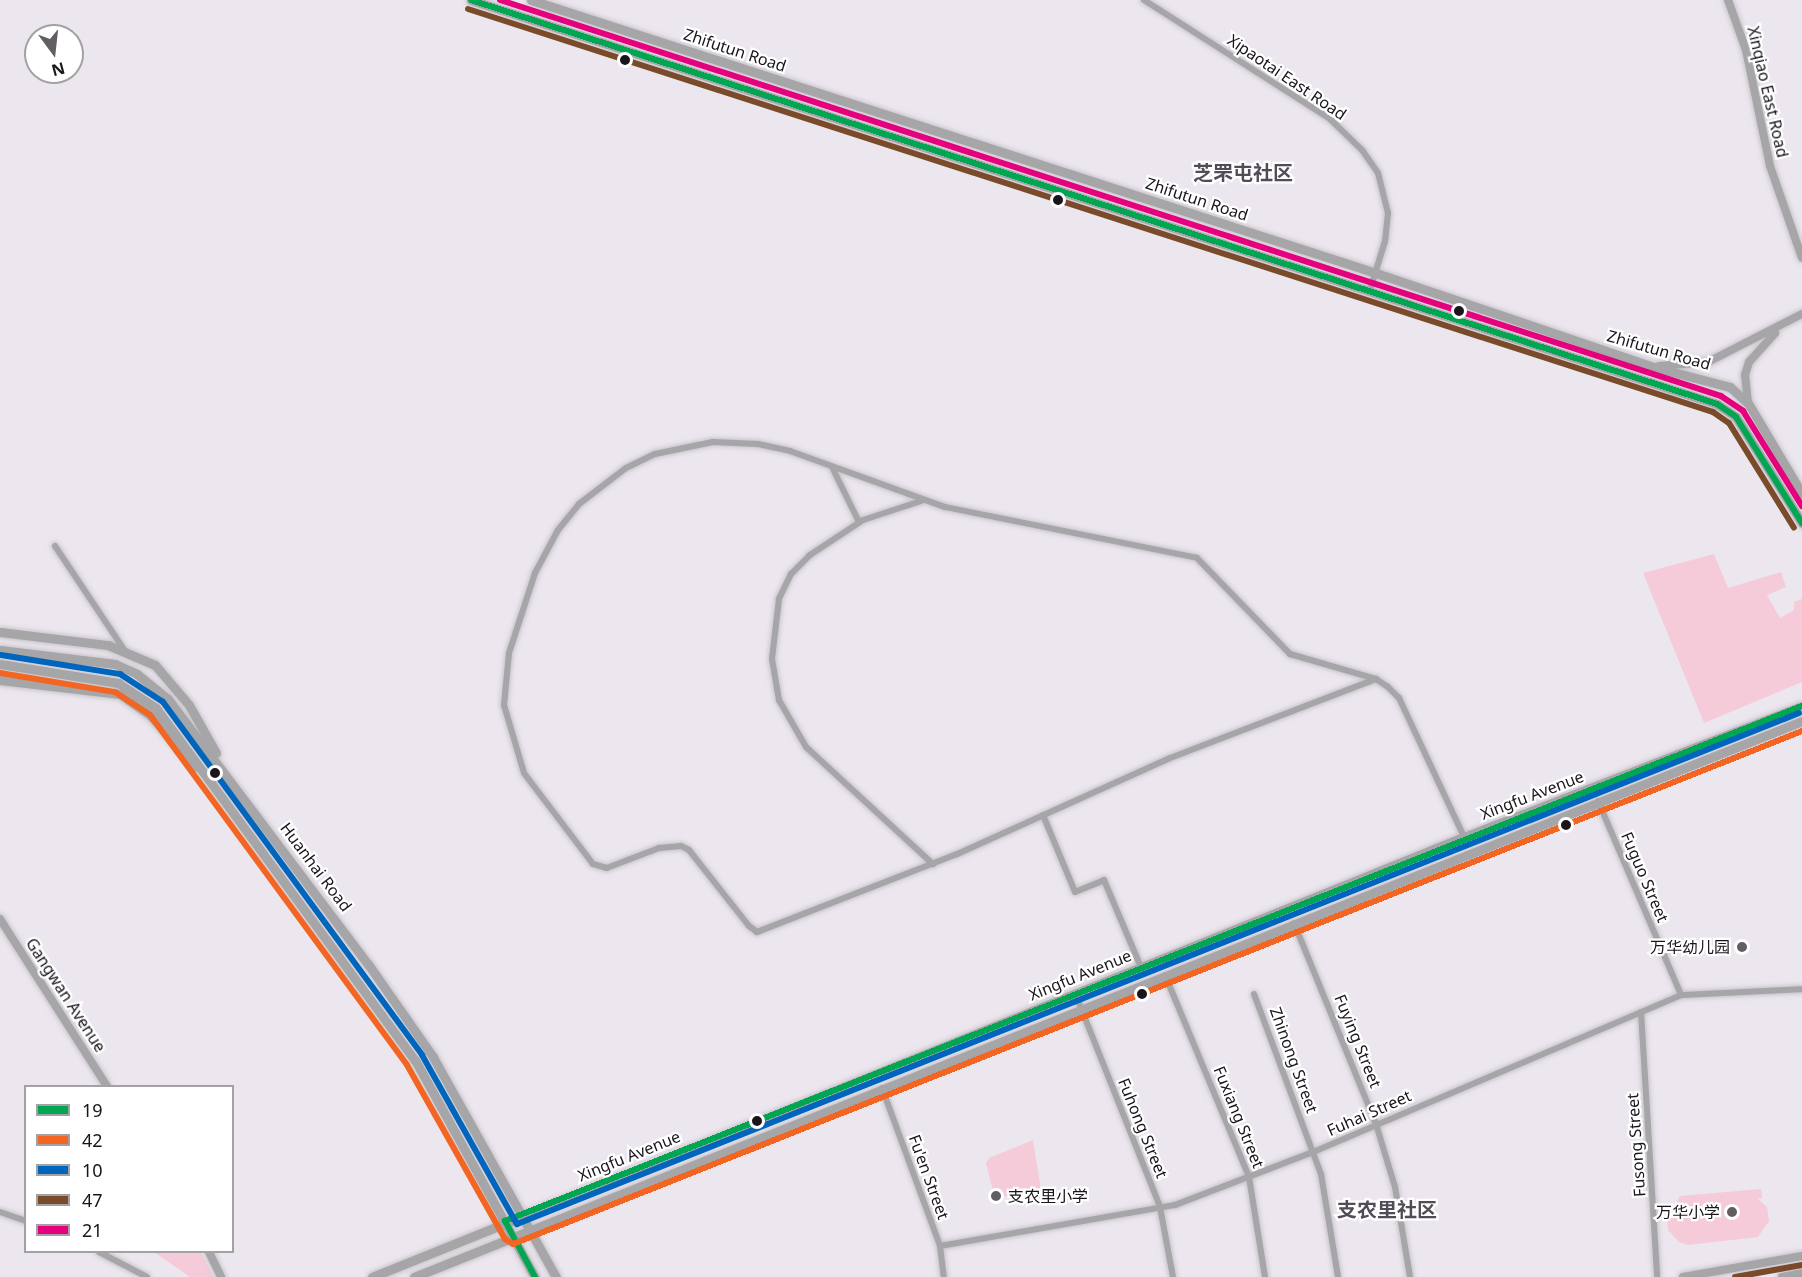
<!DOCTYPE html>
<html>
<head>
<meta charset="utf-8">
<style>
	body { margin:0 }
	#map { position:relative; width:1802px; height:1277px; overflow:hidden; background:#ece6ee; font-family:"Noto Sans","Noto Sans SC",sans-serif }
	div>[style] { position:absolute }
	.green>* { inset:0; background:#f5cbd9 }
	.roads { filter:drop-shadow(0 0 2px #c9c5cb) drop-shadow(0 0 2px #c9c5cb) }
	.minor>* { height:6px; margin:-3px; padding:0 3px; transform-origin:3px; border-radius:3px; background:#a6a5a8 }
	.tertiary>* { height:8px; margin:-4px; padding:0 4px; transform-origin:4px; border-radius:4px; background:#a6a5a8 }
	.secondary>* { height:9px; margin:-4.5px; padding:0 4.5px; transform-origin:4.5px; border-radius:4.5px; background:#a6a5a8 }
	.bus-1>* { height:6px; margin:-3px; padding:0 3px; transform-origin:3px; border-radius:3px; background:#00a651 }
	.bus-2>* { height:6px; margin:-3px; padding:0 3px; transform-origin:3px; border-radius:3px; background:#f26522 }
	.bus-3>* { height:6px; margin:-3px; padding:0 3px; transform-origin:3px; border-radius:3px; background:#0065bd }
	.bus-4>* { height:6px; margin:-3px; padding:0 3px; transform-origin:3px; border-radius:3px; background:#7a4b2a }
	.bus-5>* { height:6px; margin:-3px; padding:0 3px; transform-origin:3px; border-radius:3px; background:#e5007d }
	.dots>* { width:16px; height:16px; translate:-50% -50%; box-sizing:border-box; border:3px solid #fff; border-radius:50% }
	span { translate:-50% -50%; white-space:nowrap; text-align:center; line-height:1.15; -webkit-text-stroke:4.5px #fff; paint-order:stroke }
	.street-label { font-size:16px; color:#19151a }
	.poi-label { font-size:16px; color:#19151a }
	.right { translate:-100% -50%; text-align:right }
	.left { translate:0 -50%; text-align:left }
	.quarter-label { font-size:20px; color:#534b56; font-weight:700 }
	.legend { position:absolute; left:24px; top:1085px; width:210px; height:168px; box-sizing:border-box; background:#fff; border:2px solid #a3a1a3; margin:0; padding:8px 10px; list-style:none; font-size:18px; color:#19151a }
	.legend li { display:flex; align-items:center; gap:12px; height:30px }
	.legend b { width:30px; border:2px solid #a3a1a3 }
	.north { position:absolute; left:24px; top:24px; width:60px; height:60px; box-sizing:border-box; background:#fff; border:2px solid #a3a1a3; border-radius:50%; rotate:165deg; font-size:16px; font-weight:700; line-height:24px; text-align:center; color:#19151a }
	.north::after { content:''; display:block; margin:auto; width:21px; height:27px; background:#635e64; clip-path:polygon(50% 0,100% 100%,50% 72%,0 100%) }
</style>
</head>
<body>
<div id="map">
	<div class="green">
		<div style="clip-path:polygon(1714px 554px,1728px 588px,1781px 572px,1786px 587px,1767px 595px,1780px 618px,1794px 610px,1794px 602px,1802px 599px,1802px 682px,1704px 723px,1643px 573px)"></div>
		<div style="clip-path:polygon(1033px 1140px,1041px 1190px,995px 1198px,986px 1163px,989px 1158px)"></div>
		<div style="clip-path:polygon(1761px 1189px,1762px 1198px,1758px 1199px,1767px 1207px,1769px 1221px,1758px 1237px,1688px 1245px,1679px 1242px,1668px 1230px,1667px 1219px,1680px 1196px)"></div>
		<div style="clip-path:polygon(154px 1252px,201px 1252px,213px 1277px,190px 1277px)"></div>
	</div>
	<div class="roads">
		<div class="minor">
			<div style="left:1144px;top:0;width:221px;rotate:32.6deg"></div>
			<div style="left:1330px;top:119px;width:45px;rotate:44.1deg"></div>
			<div style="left:1362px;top:150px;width:28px;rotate:55deg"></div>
			<div style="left:1378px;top:173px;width:41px;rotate:76deg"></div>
			<div style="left:1388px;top:213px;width:28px;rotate:96deg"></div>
			<div style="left:1385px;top:241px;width:51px;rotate:107deg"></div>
			<div style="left:833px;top:469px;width:59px;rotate:63.9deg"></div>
			<div style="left:924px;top:500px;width:64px;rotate:161.8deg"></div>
			<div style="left:863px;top:520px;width:64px;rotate:146.6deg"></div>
			<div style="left:810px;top:555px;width:27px;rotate:135deg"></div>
			<div style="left:791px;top:574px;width:28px;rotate:116deg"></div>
			<div style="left:779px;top:599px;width:60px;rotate:96.7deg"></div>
			<div style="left:772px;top:659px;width:42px;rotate:80.3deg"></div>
			<div style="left:779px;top:700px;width:54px;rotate:60.1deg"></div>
			<div style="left:806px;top:747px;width:173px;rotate:42.7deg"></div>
			<div style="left:55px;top:546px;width:126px;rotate:56.3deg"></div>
			<div style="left:1376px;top:679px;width:221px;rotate:159deg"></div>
			<div style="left:1170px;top:758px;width:234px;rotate:155.7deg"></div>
			<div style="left:957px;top:854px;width:215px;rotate:158.7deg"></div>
			<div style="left:757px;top:932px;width:10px;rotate:-143deg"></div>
			<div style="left:749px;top:926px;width:97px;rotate:-128.3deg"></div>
			<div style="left:689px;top:850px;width:9px;rotate:-153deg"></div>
			<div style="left:681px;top:846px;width:22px;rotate:175deg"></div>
			<div style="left:659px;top:848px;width:56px;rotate:159deg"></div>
			<div style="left:607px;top:868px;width:15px;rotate:-164deg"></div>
			<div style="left:593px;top:864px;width:114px;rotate:-127.2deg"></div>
			<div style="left:524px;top:773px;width:71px;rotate:-106.4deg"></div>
			<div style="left:504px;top:705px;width:52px;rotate:-84.5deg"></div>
			<div style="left:509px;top:653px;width:84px;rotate:-72deg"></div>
			<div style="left:535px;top:573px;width:49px;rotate:-61.9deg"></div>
			<div style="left:558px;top:530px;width:33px;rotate:-51deg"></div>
			<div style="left:579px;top:504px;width:59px;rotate:-37.5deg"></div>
			<div style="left:626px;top:468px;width:32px;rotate:-26deg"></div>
			<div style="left:655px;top:454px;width:59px;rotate:-11.7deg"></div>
			<div style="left:713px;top:442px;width:45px;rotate:2.5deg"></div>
			<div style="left:758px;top:444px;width:33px;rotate:12deg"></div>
			<div style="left:790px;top:451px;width:165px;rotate:19.9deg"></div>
			<div style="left:945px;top:507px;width:257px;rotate:11.4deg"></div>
			<div style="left:1197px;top:558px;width:134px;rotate:45.9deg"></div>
			<div style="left:1290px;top:654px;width:90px;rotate:16.2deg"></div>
			<div style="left:1376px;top:679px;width:14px;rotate:34deg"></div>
			<div style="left:1388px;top:687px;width:16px;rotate:45deg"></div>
			<div style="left:1399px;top:698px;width:153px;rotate:64.9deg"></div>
			<div style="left:1598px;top:801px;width:211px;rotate:66.8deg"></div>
			<div style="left:1043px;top:815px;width:83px;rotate:67.4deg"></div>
			<div style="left:1075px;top:892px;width:31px;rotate:-22deg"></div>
			<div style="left:1104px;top:880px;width:95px;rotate:67deg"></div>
			<div style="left:1294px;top:923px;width:217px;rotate:67.8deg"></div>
			<div style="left:1376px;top:1124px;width:66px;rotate:73.2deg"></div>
			<div style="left:1395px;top:1187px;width:91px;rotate:80.5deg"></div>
			<div style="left:1165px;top:975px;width:219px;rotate:67.4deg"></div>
			<div style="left:1249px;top:1177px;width:101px;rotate:80.9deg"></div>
			<div style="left:1075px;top:993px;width:230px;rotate:68.3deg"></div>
			<div style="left:1160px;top:1207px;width:71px;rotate:79.5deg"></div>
			<div style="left:1254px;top:994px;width:192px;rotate:69.6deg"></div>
			<div style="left:1321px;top:1174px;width:104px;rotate:80.6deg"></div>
			<div style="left:1641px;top:1012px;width:265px;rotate:86.5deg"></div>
			<div style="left:882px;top:1088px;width:168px;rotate:69.8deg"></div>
			<div style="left:940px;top:1246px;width:31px;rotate:83deg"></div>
			<div style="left:0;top:1212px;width:28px;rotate:19deg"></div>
			<div style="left:940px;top:1246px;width:239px;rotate:-9.9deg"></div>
			<div style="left:1175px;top:1205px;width:148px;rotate:-21deg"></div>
			<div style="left:1313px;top:1152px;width:400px;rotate:-23.1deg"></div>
			<div style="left:1681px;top:995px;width:121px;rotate:-2.8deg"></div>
			<div style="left:99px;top:1252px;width:54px;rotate:27.5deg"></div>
		</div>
		<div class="tertiary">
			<div style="left:1728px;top:0;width:53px;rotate:70.2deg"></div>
			<div style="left:1746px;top:50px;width:118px;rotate:78.3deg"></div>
			<div style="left:1770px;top:166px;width:97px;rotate:70.8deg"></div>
			<div style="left:1659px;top:366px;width:49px;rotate:-4.7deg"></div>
			<div style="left:1708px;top:362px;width:106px;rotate:-27.1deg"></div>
			<div style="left:1748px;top:403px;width:28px;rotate:-96deg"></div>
			<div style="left:1745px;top:375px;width:14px;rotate:-73deg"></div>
			<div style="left:1749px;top:362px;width:39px;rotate:-48deg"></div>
			<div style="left:0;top:919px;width:198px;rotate:57.4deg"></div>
			<div style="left:209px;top:1252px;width:28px;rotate:64deg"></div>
			<div style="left:1683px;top:1277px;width:121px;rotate:-10deg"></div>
			<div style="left:1782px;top:1277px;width:20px;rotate:-11deg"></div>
		</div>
		<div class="secondary">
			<div style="left:471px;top:0;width:1310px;rotate:17.96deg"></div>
			<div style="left:1717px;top:404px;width:23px;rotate:34deg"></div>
			<div style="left:1736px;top:417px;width:125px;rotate:58.1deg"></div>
			<div style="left:531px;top:0;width:888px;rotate:17.9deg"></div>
			<div style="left:1376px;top:273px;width:289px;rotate:18.7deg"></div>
			<div style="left:1650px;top:366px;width:83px;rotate:14.7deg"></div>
			<div style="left:1730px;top:387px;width:24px;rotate:42deg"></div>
			<div style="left:1748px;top:403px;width:106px;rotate:59.3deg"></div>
			<div style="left:0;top:632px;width:109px;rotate:6.9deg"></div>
			<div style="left:108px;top:645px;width:51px;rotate:23.1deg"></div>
			<div style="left:155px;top:665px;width:52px;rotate:49.6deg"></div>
			<div style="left:189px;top:705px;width:55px;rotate:60.6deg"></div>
			<div style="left:0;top:650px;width:116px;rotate:6.9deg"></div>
			<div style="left:115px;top:664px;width:24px;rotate:24deg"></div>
			<div style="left:137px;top:674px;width:40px;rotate:39deg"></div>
			<div style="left:168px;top:699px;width:332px;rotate:53deg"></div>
			<div style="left:368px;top:964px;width:113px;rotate:55deg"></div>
			<div style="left:433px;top:1057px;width:252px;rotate:60.8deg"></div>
			<div style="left:0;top:664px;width:120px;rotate:9.1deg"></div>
			<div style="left:118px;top:683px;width:45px;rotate:33.3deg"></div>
			<div style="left:156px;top:708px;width:437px;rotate:53.7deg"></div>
			<div style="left:415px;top:1060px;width:248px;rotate:61.1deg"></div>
			<div style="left:0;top:680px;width:121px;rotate:6.7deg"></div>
			<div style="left:120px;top:694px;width:37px;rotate:35deg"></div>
			<div style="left:150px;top:715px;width:70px;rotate:47.9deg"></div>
			<div style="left:372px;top:1277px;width:1177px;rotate:-21.95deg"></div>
			<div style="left:1464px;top:837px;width:362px;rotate:-21.2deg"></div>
			<div style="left:414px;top:1277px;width:1495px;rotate:-21.83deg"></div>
		</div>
	</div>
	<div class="bus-1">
		<div style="left:471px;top:0;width:1310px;rotate:17.96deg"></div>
		<div style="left:1717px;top:404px;width:23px;rotate:34deg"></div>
		<div style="left:1736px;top:417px;width:125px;rotate:58.1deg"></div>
		<div style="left:535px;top:1277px;width:64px;rotate:-118.2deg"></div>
		<div style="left:505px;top:1221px;width:1396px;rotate:-21.66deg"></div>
	</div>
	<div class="bus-2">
		<div style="left:0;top:673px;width:117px;rotate:9.4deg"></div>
		<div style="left:115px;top:692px;width:42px;rotate:33.3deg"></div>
		<div style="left:150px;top:715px;width:434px;rotate:53.7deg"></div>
		<div style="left:407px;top:1065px;width:200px;rotate:60.6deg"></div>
		<div style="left:505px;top:1239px;width:9px;rotate:32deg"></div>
		<div style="left:513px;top:1244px;width:1387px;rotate:-21.7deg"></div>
	</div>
	<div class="bus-3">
		<div style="left:1px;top:655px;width:121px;rotate:9.1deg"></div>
		<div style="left:120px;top:674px;width:51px;rotate:33.1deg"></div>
		<div style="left:163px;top:702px;width:438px;rotate:53.7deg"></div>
		<div style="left:422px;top:1055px;width:194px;rotate:60.7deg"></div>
		<div style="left:517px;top:1224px;width:1380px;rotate:-21.73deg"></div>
	</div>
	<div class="bus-4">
		<div style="left:468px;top:9px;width:1309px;rotate:17.94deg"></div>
		<div style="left:1713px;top:412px;width:19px;rotate:35deg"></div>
		<div style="left:1729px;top:423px;width:123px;rotate:58.2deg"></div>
		<div style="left:1735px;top:1277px;width:68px;rotate:-10.2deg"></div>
	</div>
	<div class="bus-5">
		<div style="left:500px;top:0;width:1284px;rotate:17.97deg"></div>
		<div style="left:1721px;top:396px;width:27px;rotate:34deg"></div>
		<div style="left:1743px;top:411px;width:112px;rotate:58.2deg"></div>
	</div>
	<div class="dots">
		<div style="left:625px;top:60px;background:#19151a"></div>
		<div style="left:1058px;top:200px;background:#19151a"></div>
		<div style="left:1459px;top:311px;background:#19151a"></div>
		<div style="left:215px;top:773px;background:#19151a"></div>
		<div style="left:1566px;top:825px;background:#19151a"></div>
		<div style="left:1742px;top:947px;background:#635e64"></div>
		<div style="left:1142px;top:994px;background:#19151a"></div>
		<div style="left:757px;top:1121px;background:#19151a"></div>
		<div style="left:996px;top:1196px;background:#635e64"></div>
		<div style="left:1732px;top:1212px;background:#635e64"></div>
	</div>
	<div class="street-label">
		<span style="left:735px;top:50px;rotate:18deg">Zhifutun Road</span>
		<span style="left:1287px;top:77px;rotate:34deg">Xipaotai East Road</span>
		<span style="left:1768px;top:92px;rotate:77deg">Xinqiao East Road</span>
		<span style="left:1197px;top:199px;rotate:18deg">Zhifutun Road</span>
		<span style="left:1659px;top:350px;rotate:16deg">Zhifutun Road</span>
		<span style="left:1532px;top:795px;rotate:-21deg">Xingfu Avenue</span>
		<span style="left:316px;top:867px;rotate:53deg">Huanhai Road</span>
		<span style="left:1645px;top:877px;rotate:67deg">Fuguo Street</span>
		<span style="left:1080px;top:975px;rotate:-22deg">Xingfu Avenue</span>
		<span style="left:66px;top:995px;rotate:57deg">Gangwan Avenue</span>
		<span style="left:1358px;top:1041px;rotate:68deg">Fuying Street</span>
		<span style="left:1294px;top:1060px;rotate:70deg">Zhinong Street</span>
		<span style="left:1369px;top:1113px;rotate:-24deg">Fuhai Street</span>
		<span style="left:1239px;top:1117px;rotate:68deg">Fuxiang Street</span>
		<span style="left:1143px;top:1128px;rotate:68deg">Fuhong Street</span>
		<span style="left:1636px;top:1145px;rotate:-94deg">Fusong Street</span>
		<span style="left:629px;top:1156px;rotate:-22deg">Xingfu Avenue</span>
		<span style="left:929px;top:1177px;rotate:70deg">Fu'en Street</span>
	</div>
	<div class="poi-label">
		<span class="right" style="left:1730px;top:947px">万华幼儿园</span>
		<span class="left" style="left:1008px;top:1196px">支农里小学</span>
		<span class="right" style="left:1720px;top:1212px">万华小学</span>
	</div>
	<div class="quarter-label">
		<span style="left:1243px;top:172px">芝罘屯社区</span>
		<span style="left:1387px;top:1209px">支农里社区</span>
	</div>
	<ul class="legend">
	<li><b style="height:8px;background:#00a651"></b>19</li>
	<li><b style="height:8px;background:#f26522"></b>42</li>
	<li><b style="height:8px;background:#0065bd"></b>10</li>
	<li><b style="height:8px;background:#7a4b2a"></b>47</li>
	<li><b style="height:8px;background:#e5007d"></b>21</li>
	</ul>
	<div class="north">N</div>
</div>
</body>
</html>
